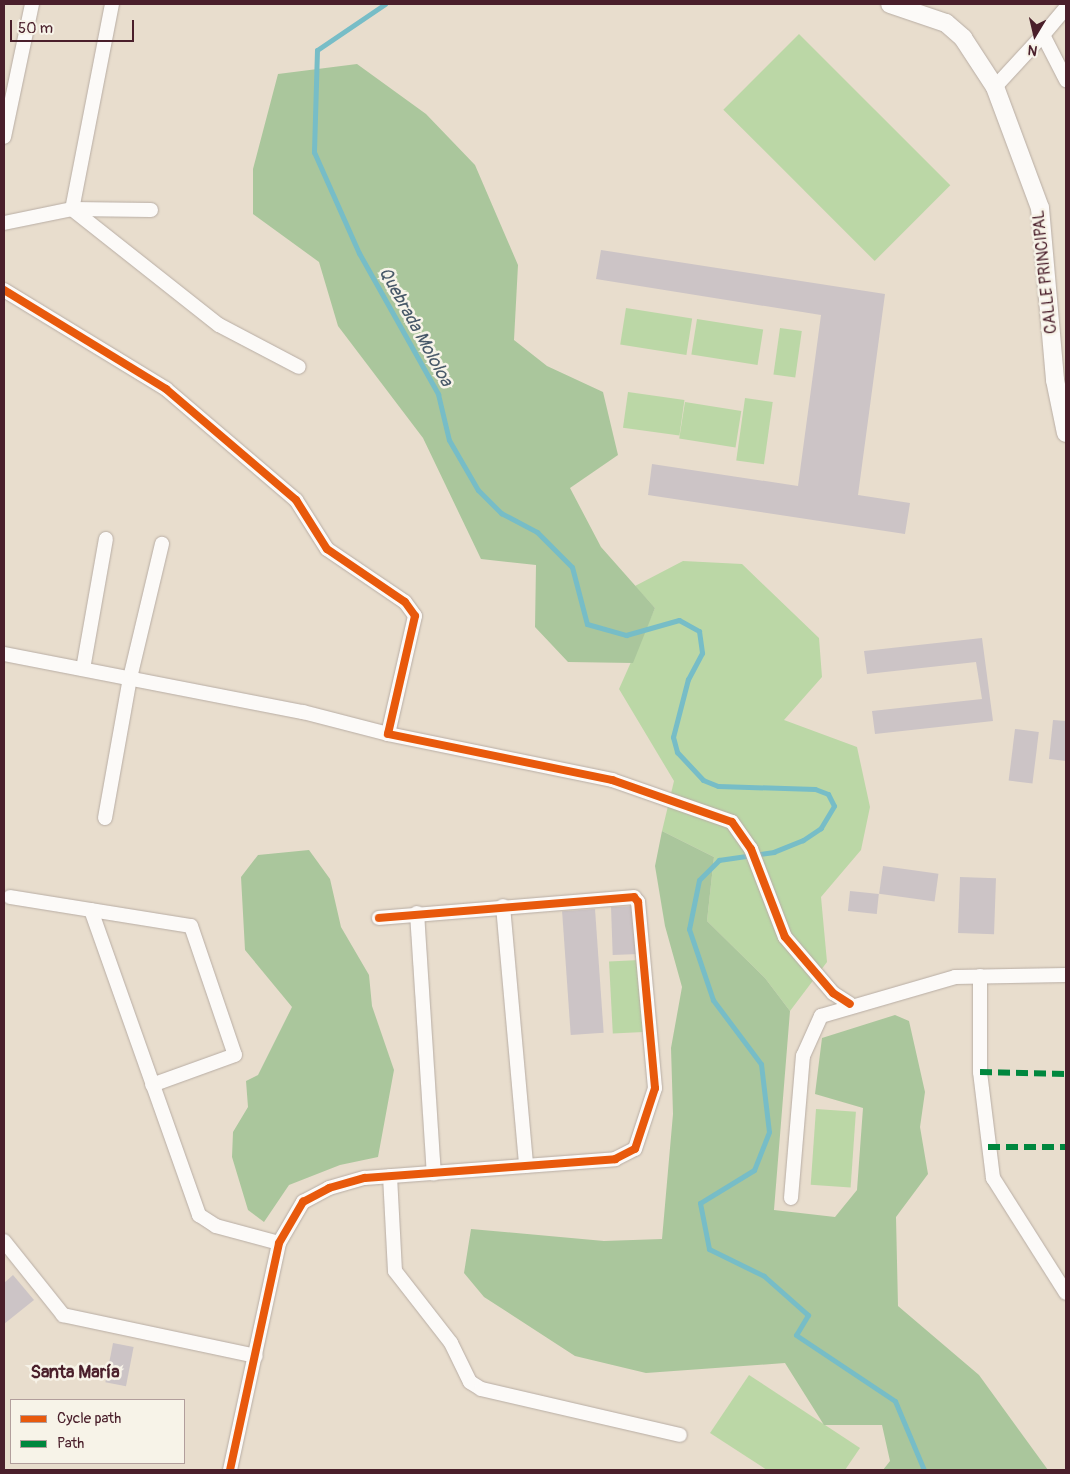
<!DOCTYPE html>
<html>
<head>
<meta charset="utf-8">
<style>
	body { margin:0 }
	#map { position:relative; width:1070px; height:1474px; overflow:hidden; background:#e8ddcd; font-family:Pangolin,sans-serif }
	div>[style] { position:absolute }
	.green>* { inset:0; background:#bbd7a6; transform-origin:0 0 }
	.forest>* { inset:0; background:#aac69c }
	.stream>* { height:5px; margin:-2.5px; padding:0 2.5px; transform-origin:2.5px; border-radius:2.5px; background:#77bdc7 }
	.building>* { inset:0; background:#ccc4c6; transform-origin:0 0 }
	.roads { filter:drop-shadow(0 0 1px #b8ada4) drop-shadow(0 0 1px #b8ada4) }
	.minor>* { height:14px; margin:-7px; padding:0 7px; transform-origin:7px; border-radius:7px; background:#fcfaf8 }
	.tertiary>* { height:18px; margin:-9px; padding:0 9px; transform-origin:9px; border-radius:9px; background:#fcfaf8 }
	.quiet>* { height:6px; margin-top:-3px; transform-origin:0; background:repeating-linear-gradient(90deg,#00873e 0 12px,transparent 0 18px) }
	.cycleway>* { height:8px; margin:-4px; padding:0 4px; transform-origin:4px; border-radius:4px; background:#e8590c }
	span { translate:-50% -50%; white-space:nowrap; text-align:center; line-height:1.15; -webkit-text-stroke:5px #f7f3e8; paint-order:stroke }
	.street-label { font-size:16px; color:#4a1f2b }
	.water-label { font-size:18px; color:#485969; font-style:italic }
	.neighbourhood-label { font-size:18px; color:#4a1f2b; font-weight:700 }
	.frame { position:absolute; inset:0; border:5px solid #4a1f2b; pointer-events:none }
	.legend { position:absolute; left:10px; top:1399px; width:175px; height:65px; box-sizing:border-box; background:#f7f3e8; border:1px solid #b29e9c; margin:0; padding:6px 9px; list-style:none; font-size:15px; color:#4a1f2b }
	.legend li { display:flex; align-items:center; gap:10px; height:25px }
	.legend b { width:25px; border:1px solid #b29e9c }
	.north { position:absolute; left:1010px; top:10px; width:50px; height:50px; -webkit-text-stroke:4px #f7f3e8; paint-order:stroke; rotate:189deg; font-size:14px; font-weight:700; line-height:20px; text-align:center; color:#4a1f2b }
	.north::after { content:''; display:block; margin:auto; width:18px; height:22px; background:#4a1f2b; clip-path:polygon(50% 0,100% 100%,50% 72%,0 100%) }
	.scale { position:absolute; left:10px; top:20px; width:124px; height:22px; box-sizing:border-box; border:2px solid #4a1f2b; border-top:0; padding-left:6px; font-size:15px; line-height:18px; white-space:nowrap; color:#4a1f2b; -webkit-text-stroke:4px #f7f3e8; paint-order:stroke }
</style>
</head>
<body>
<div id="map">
	<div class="green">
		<div style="left:799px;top:34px;width:214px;height:107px;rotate:45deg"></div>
		<div style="left:626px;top:308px;width:67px;height:37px;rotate:9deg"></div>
		<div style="left:697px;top:319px;width:67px;height:36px;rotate:9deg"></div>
		<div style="left:780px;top:328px;width:22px;height:47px;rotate:8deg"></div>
		<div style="left:628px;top:392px;width:57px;height:36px;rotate:8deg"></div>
		<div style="left:745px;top:398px;width:28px;height:63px;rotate:8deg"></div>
		<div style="left:685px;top:402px;width:57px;height:37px;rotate:9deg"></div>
		<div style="clip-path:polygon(683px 561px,742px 564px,819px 638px,822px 677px,784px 720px,857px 747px,870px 807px,861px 850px,821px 897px,827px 962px,790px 1011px,765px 978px,707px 921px,714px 857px,662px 831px,674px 781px,619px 689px,655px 608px,635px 586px)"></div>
		<div style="left:640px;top:960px;width:72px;height:31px;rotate:87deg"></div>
		<div style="left:816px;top:1109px;width:40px;height:76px;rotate:4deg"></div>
		<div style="clip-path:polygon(749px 1375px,860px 1448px,845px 1470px,767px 1470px,710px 1433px)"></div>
	</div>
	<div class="forest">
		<div style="clip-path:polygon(357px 64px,426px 114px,475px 165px,518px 265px,514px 340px,547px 366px,603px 392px,618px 455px,570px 488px,601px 547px,655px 608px,633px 663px,568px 662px,535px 627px,536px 565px,481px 559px,423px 438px,338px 326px,319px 262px,253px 214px,253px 169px,278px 74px)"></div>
		<div style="clip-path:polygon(662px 831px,714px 857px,707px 921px,765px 978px,790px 1011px,774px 1210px,835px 1217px,857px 1190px,863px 1108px,815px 1094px,822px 1038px,895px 1015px,909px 1021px,925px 1092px,920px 1127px,928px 1174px,896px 1217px,898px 1306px,979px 1375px,1048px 1470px,883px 1470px,890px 1461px,882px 1425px,824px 1425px,785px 1363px,646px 1373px,575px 1356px,484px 1297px,464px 1273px,471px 1229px,604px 1241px,662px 1239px,673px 1114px,671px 1048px,682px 987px,665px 926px,655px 866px)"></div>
		<div style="clip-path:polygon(309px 850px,330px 879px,341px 927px,369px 975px,372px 1006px,394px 1070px,378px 1157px,340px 1165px,289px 1185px,264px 1222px,248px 1210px,232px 1157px,233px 1132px,248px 1107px,246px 1081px,258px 1075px,292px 1007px,245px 950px,241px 877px,258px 855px)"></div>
	</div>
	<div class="stream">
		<div style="left:385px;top:4px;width:82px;rotate:145.9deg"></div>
		<div style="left:317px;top:50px;width:102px;rotate:91.7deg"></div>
		<div style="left:314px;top:152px;width:111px;rotate:66deg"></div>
		<div style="left:359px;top:253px;width:162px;rotate:60.7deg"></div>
		<div style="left:438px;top:394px;width:47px;rotate:76.6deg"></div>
		<div style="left:449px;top:440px;width:58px;rotate:59.9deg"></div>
		<div style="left:478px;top:490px;width:33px;rotate:45deg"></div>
		<div style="left:501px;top:513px;width:41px;rotate:27.8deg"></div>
		<div style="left:537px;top:532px;width:49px;rotate:45deg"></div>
		<div style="left:572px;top:567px;width:59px;rotate:75.3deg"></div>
		<div style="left:587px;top:624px;width:41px;rotate:15.8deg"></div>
		<div style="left:626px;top:635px;width:55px;rotate:-15.8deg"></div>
		<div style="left:679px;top:620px;width:23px;rotate:29deg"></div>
		<div style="left:699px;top:631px;width:22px;rotate:82deg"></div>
		<div style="left:702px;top:653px;width:30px;rotate:118deg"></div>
		<div style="left:688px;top:679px;width:60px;rotate:104.5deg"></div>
		<div style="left:673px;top:737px;width:16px;rotate:75deg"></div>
		<div style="left:677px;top:752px;width:38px;rotate:47deg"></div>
		<div style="left:703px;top:780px;width:16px;rotate:22deg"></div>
		<div style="left:718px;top:786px;width:97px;rotate:1.8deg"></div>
		<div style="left:815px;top:789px;width:14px;rotate:21deg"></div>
		<div style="left:828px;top:794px;width:13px;rotate:63deg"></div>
		<div style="left:834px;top:806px;width:26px;rotate:121deg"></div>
		<div style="left:821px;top:828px;width:22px;rotate:146deg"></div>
		<div style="left:803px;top:840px;width:31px;rotate:158deg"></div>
		<div style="left:774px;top:852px;width:56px;rotate:171.7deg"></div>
		<div style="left:719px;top:860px;width:28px;rotate:135deg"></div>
		<div style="left:699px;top:880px;width:50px;rotate:101.5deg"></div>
		<div style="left:689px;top:929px;width:75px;rotate:71.3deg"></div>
		<div style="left:713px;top:1000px;width:80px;rotate:53.1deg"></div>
		<div style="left:761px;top:1064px;width:68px;rotate:83.3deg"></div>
		<div style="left:769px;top:1132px;width:41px;rotate:111.5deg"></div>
		<div style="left:754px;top:1170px;width:63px;rotate:148.6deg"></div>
		<div style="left:700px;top:1203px;width:47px;rotate:78.9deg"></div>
		<div style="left:709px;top:1249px;width:61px;rotate:26.1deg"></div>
		<div style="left:764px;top:1276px;width:59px;rotate:41.6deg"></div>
		<div style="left:808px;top:1315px;width:23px;rotate:121deg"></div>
		<div style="left:796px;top:1335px;width:119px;rotate:33.7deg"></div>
		<div style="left:895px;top:1401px;width:75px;rotate:67.2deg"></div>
	</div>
	<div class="building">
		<div style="clip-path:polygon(601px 250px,885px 294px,858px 495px,910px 503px,905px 534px,648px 495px,652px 464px,798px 486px,821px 315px,596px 279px)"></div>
		<div style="clip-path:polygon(982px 638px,993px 721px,875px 734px,872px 711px,982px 699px,976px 662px,867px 674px,864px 651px)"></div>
		<div style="clip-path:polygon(1053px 720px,1066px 721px,1066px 761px,1049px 759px)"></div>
		<div style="left:1015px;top:729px;width:24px;height:52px;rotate:7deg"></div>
		<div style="left:883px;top:866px;width:56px;height:28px;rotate:8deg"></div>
		<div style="left:960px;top:877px;width:36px;height:56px;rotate:2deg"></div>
		<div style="left:850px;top:891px;width:29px;height:20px;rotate:6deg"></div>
		<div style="left:637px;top:906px;width:48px;height:26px;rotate:88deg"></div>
		<div style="left:595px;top:909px;width:124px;height:33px;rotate:86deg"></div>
		<div style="clip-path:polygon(13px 1275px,34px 1300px,4px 1324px,4px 1283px)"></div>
		<div style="left:113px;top:1343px;width:21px;height:40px;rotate:11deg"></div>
	</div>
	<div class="roads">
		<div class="minor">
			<div style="left:112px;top:4px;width:209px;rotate:101deg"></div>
			<div style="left:72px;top:209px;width:187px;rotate:38.3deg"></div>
			<div style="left:219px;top:325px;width:90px;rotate:27.7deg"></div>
			<div style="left:1043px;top:35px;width:35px;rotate:-50deg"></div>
			<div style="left:995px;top:87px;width:71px;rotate:-47.3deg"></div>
			<div style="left:1043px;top:35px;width:51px;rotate:62.9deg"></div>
			<div style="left:4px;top:137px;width:136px;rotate:-78.1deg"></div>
			<div style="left:4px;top:223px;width:69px;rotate:-11.6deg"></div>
			<div style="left:72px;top:209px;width:79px;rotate:0.7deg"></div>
			<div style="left:4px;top:290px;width:190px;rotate:31.4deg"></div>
			<div style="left:166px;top:389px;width:171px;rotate:40.5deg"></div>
			<div style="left:296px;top:500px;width:58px;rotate:57.7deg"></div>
			<div style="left:327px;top:549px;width:94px;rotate:34.2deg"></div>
			<div style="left:405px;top:602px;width:17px;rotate:54deg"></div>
			<div style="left:415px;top:616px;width:121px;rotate:102.9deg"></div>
			<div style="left:388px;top:734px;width:229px;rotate:11.6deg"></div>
			<div style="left:612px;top:780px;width:127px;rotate:19.3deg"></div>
			<div style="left:732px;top:822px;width:33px;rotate:55deg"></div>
			<div style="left:751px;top:849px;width:94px;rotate:68.9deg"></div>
			<div style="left:785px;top:937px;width:74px;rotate:49.4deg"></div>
			<div style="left:833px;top:993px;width:20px;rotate:33deg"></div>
			<div style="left:4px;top:654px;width:305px;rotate:11deg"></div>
			<div style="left:303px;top:712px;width:88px;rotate:14.5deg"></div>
			<div style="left:83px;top:669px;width:132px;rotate:-80deg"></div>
			<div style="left:105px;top:818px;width:142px;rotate:-79.9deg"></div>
			<div style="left:130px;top:678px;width:138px;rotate:-76.6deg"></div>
			<div style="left:10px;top:897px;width:183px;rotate:9.1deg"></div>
			<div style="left:191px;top:926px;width:136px;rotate:71.2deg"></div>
			<div style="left:235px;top:1055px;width:88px;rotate:160.1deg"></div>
			<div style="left:503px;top:906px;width:261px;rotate:84.9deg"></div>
			<div style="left:91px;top:910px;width:324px;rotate:70.5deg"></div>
			<div style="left:199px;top:1215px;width:20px;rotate:33deg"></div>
			<div style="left:216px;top:1226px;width:65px;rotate:15.1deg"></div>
			<div style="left:417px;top:913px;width:261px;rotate:86.3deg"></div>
			<div style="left:980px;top:976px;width:96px;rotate:90deg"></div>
			<div style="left:980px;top:1072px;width:107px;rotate:83deg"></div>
			<div style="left:993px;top:1178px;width:136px;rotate:57.6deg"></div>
			<div style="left:390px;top:1176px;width:95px;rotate:87deg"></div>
			<div style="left:395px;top:1271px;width:91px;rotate:52.1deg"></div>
			<div style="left:451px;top:1343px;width:43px;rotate:64deg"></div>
			<div style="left:470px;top:1382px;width:13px;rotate:32deg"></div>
			<div style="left:481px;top:1389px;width:204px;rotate:13deg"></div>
			<div style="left:791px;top:1198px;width:143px;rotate:-85.2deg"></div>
			<div style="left:803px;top:1056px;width:44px;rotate:-65.8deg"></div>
			<div style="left:821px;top:1016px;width:140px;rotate:-16.2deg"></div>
			<div style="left:955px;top:977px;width:111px;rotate:-1deg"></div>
			<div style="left:4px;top:1241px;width:95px;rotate:51.4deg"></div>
			<div style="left:63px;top:1315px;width:197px;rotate:12deg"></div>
			<div style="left:230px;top:1470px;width:232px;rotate:-77.8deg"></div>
			<div style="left:279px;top:1243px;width:48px;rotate:-59.7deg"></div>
			<div style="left:303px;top:1202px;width:30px;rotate:-28deg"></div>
			<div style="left:329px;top:1188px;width:37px;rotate:-16deg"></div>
			<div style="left:365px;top:1178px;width:251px;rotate:-4.3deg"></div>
			<div style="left:615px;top:1159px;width:22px;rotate:-27deg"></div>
			<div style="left:635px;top:1149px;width:64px;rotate:-71.8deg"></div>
			<div style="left:655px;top:1088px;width:187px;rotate:-95.2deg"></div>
			<div style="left:638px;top:902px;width:6px;rotate:-129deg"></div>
			<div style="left:634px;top:897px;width:256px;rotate:175.3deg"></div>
		</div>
		<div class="tertiary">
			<div style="left:890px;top:4px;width:59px;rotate:18.7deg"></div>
			<div style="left:946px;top:23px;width:23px;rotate:41deg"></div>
			<div style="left:963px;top:38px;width:59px;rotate:56.9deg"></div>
			<div style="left:995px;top:87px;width:129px;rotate:69.6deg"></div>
			<div style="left:1040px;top:208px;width:173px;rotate:85deg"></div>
			<div style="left:1055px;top:380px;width:54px;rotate:78.3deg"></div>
		</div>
	</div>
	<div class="quiet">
		<div style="left:980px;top:1072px;width:86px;rotate:1.3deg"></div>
		<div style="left:988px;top:1147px;width:78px"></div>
	</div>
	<div class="cycleway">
		<div style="left:4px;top:290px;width:190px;rotate:31.4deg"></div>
		<div style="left:166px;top:389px;width:171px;rotate:40.5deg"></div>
		<div style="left:296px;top:500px;width:58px;rotate:57.7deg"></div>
		<div style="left:327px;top:549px;width:94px;rotate:34.2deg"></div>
		<div style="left:405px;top:602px;width:17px;rotate:54deg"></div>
		<div style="left:415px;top:616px;width:121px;rotate:102.9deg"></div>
		<div style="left:388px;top:734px;width:229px;rotate:11.6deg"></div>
		<div style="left:612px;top:780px;width:127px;rotate:19.3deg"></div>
		<div style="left:732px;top:822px;width:33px;rotate:55deg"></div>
		<div style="left:751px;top:849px;width:94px;rotate:68.9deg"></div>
		<div style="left:785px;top:937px;width:74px;rotate:49.4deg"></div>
		<div style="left:833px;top:993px;width:20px;rotate:33deg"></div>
		<div style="left:230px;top:1470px;width:232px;rotate:-77.8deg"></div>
		<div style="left:279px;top:1243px;width:48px;rotate:-59.7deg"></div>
		<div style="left:303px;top:1202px;width:30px;rotate:-28deg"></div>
		<div style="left:329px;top:1188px;width:37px;rotate:-16deg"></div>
		<div style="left:365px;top:1178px;width:251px;rotate:-4.3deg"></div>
		<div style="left:615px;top:1159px;width:22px;rotate:-27deg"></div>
		<div style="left:635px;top:1149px;width:64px;rotate:-71.8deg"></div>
		<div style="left:655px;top:1088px;width:187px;rotate:-95.2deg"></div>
		<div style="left:638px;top:902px;width:6px;rotate:-129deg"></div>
		<div style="left:634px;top:897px;width:256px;rotate:175.3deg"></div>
	</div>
	<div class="street-label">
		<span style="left:1045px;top:272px;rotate:-96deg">CALLE PRINCIPAL</span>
	</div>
	<div class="water-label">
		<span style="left:415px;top:327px;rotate:61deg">Quebrada Mololoa</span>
	</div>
	<div class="neighbourhood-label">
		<span style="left:75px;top:1373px">Santa María</span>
	</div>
	<div class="frame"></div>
	<ul class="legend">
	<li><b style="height:6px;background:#e8590c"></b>Cycle path</li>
	<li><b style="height:6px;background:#00873e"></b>Path</li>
	</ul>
	<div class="north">N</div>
	<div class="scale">50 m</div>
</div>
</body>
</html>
